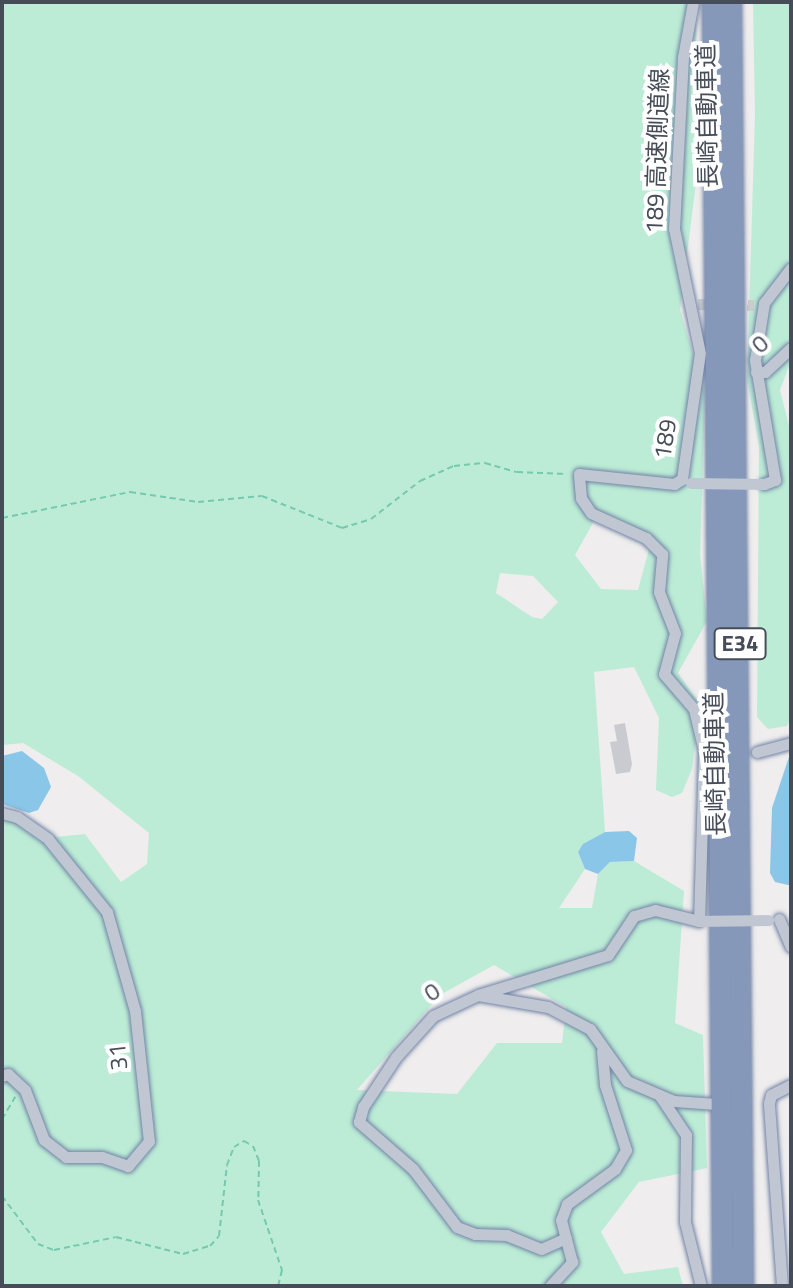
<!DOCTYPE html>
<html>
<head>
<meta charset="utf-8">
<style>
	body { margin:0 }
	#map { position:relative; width:793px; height:1288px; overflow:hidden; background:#efeded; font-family:"Titillium Web","Noto Sans JP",sans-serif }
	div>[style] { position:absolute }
	.green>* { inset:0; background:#bcecd6 }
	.water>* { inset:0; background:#8ac6e8 }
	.building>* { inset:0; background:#cacbd1 }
	.street-tunnel>* { height:11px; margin-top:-5.5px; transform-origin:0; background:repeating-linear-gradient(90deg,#cdcdcf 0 11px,transparent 0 16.5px) }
	.path>* { height:2px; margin-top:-1px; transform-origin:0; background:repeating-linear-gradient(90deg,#75c9ac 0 6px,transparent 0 10px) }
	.roads { filter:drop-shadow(0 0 2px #7183a6) drop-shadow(0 0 2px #7183a6) }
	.street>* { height:11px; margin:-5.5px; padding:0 5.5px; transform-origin:5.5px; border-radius:5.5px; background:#c0c7d2 }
	.highway>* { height:20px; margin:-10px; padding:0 10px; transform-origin:10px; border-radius:10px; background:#8698ba }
	.street-bridge>* { height:11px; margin:-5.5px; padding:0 5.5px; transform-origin:5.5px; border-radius:5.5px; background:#c0c7d2 }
	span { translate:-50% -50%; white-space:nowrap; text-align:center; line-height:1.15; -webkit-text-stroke:8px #fff; paint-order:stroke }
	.shield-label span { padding:2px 6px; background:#fff; border:2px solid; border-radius:6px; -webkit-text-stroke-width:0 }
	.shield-label { font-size:22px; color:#464d59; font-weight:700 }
	.street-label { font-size:24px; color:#464d59 }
	.frame { position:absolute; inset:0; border:4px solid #464d59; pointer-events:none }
</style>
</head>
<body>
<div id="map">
	<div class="green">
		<div style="clip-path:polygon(evenodd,2px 2px,696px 2px,698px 167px,680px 310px,705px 393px,700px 555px,707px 621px,678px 673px,700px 704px,692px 769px,682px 793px,672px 797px,656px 790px,659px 718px,634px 667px,594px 672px,605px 832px,583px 845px,578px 852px,585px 869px,559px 908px,592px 908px,598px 874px,610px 862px,634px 861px,684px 891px,675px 1023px,703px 1035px,707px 1168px,639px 1182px,601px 1232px,624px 1274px,678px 1267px,683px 1286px,2px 1286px,2px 809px,19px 813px,56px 837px,85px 834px,121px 882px,147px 864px,149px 833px,78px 776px,23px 743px,2px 745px,2px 2px,594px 521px,650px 545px,638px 590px,601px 589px,575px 555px,594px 521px,2px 2px,500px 573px,533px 576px,558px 602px,542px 619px,532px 617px,496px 593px,500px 573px,2px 2px,494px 965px,566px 1007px,562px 1043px,497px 1043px,457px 1094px,357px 1090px,440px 995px,494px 965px)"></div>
		<div style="clip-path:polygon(753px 2px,791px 2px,791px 361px,780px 390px,791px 434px,791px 717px,787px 726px,768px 729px,757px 717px,759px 447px,747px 379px,755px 115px)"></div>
	</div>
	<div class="water">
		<div style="clip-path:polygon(22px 751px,44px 768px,51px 787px,38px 810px,29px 813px,2px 804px,2px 756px)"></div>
		<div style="clip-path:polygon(791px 751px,791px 885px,788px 885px,775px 882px,770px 873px,772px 808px)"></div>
		<div style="clip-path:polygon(629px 831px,637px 838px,634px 861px,610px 862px,598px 874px,585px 869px,578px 852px,583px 844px,605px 832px)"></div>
	</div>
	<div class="building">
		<div style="clip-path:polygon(625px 723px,632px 764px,630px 772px,616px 774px,610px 742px,617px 741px,614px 725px)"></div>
	</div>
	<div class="street-tunnel">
		<div style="left:698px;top:304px;width:56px;rotate:1deg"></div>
	</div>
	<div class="path">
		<div style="left:2px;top:518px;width:131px;rotate:-11.5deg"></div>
		<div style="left:130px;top:492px;width:69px;rotate:8.4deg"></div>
		<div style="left:198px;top:502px;width:64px;rotate:-5.4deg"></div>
		<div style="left:262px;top:496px;width:86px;rotate:21.8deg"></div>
		<div style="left:342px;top:528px;width:30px;rotate:-17deg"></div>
		<div style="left:371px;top:519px;width:62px;rotate:-37.8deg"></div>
		<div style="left:420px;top:481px;width:37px;rotate:-24deg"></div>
		<div style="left:454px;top:466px;width:31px;rotate:-6deg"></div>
		<div style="left:485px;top:463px;width:33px;rotate:16deg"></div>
		<div style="left:517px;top:472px;width:50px;rotate:2.3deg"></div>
		<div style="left:2px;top:1119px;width:27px;rotate:-59deg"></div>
		<div style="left:2px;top:1196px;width:60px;rotate:53.1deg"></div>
		<div style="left:38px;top:1244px;width:17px;rotate:21deg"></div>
		<div style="left:54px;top:1250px;width:63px;rotate:-11.8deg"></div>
		<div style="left:116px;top:1237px;width:69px;rotate:14.2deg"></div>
		<div style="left:183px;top:1254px;width:28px;rotate:-17deg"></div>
		<div style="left:210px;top:1246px;width:13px;rotate:-48deg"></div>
		<div style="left:219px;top:1236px;width:71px;rotate:-83.6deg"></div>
		<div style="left:227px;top:1165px;width:19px;rotate:-69deg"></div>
		<div style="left:234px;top:1147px;width:12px;rotate:-31deg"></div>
		<div style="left:244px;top:1141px;width:10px;rotate:29deg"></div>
		<div style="left:253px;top:1146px;width:16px;rotate:68deg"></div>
		<div style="left:259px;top:1161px;width:39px;rotate:91deg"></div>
		<div style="left:258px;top:1200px;width:74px;rotate:71.1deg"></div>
		<div style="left:282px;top:1270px;width:16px;rotate:104deg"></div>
	</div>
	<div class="roads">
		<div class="street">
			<div style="left:764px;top:303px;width:44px;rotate:-52.4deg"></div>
			<div style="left:756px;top:372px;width:9px"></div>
			<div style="left:765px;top:372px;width:35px;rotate:-43deg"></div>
			<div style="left:682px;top:479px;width:127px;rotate:-81.9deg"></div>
			<div style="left:700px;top:353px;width:127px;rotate:-101.8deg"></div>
			<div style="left:674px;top:229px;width:172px;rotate:-87deg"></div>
			<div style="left:683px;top:57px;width:56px;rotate:-79.7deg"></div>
			<div style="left:764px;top:484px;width:12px;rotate:-20deg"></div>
			<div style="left:775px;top:480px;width:122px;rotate:-99.5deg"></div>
			<div style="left:755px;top:360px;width:58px;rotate:-81deg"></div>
			<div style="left:757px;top:752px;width:35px;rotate:-15deg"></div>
			<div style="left:2px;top:813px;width:16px;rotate:15deg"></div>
			<div style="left:17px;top:817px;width:38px;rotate:35deg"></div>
			<div style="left:48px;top:839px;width:94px;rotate:51.1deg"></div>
			<div style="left:107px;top:912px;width:103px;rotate:74.2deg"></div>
			<div style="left:135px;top:1011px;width:131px;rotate:83.9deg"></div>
			<div style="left:149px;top:1141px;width:33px;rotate:130deg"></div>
			<div style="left:128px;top:1166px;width:28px;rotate:-161deg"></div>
			<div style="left:102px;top:1157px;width:36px;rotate:180deg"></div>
			<div style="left:66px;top:1157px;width:28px;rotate:-142deg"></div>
			<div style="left:44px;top:1140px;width:53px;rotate:-110.8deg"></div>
			<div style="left:25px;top:1090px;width:23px;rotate:-137deg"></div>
			<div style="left:8px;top:1074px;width:6px;rotate:162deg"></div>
			<div style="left:779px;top:919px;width:30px;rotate:67deg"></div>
			<div style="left:478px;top:995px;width:136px;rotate:-17.1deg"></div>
			<div style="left:608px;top:955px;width:47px;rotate:-56.3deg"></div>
			<div style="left:634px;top:916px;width:22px;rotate:-16deg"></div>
			<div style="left:655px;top:910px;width:45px;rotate:14deg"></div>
			<div style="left:699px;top:921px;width:170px;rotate:-88.3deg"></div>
			<div style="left:704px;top:751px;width:43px;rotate:-103.4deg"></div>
			<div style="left:694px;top:709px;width:46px;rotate:-130.6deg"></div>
			<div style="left:664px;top:674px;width:42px;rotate:-75deg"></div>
			<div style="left:675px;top:633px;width:44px;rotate:-111.3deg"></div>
			<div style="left:659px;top:592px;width:38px;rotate:-85deg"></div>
			<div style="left:662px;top:554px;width:23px;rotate:-135deg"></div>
			<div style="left:646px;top:538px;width:60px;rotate:-155.6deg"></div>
			<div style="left:591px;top:513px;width:18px;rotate:-124deg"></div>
			<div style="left:581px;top:498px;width:24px;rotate:-95deg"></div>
			<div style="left:579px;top:474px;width:96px;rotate:6deg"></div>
			<div style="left:674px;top:484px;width:9px;rotate:-32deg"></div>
			<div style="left:660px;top:1096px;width:47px;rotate:56.3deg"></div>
			<div style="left:686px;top:1135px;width:87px;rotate:90.7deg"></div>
			<div style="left:685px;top:1222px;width:66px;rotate:76deg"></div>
			<div style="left:566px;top:1238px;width:27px;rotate:156deg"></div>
			<div style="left:541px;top:1249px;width:37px;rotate:-158deg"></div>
			<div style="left:507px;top:1235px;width:32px;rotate:-178deg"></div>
			<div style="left:475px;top:1234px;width:19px;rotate:-159deg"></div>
			<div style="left:457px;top:1227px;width:73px;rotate:-127.2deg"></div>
			<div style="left:413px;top:1169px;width:72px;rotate:-139deg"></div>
			<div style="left:359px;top:1122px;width:16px;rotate:-75deg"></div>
			<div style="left:363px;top:1107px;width:60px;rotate:-56.6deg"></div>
			<div style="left:396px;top:1057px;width:55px;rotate:-47.9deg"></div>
			<div style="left:433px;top:1016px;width:50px;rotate:-25deg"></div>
			<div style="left:478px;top:995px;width:71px;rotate:9.7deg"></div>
			<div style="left:548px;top:1007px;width:47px;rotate:27.6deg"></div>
			<div style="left:590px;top:1029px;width:64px;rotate:54.6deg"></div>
			<div style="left:627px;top:1081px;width:51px;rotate:23.1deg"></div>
			<div style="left:674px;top:1101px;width:39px;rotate:4deg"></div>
			<div style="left:550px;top:1286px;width:33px;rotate:-47deg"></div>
			<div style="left:572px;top:1262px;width:43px;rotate:-104.7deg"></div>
			<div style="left:561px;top:1220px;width:17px;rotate:-69deg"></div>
			<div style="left:567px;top:1204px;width:59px;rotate:-36.1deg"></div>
			<div style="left:615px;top:1169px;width:22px;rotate:-60deg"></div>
			<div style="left:626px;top:1150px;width:68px;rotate:-107.9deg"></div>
			<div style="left:605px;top:1085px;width:34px;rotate:-95deg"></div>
			<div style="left:782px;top:1286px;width:183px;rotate:-94.1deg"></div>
			<div style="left:769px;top:1103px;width:8px;rotate:-76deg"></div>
			<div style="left:771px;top:1095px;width:22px;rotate:-27deg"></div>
		</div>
		<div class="highway">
			<div style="left:713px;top:2px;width:1284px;rotate:89.55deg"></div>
			<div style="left:731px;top:2px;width:1284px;rotate:89.46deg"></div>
		</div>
	</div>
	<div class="street-bridge">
		<div style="left:691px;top:483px;width:73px;rotate:0.8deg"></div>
		<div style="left:699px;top:921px;width:69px;rotate:-0.8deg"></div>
	</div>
	<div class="shield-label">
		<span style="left:740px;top:644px">E34</span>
	</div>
	<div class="street-label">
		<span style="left:707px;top:116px;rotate:-91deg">長崎自動車道</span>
		<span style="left:657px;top:151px;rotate:-88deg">189 高速側道線</span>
		<span style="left:760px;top:344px;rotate:-40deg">0</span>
		<span style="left:665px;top:439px;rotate:-81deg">189</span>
		<span style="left:715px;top:764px;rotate:-91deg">長崎自動車道</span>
		<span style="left:432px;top:992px;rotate:-33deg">0</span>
		<span style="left:118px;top:1057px;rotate:-96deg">31</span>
	</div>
	<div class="frame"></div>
</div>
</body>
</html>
